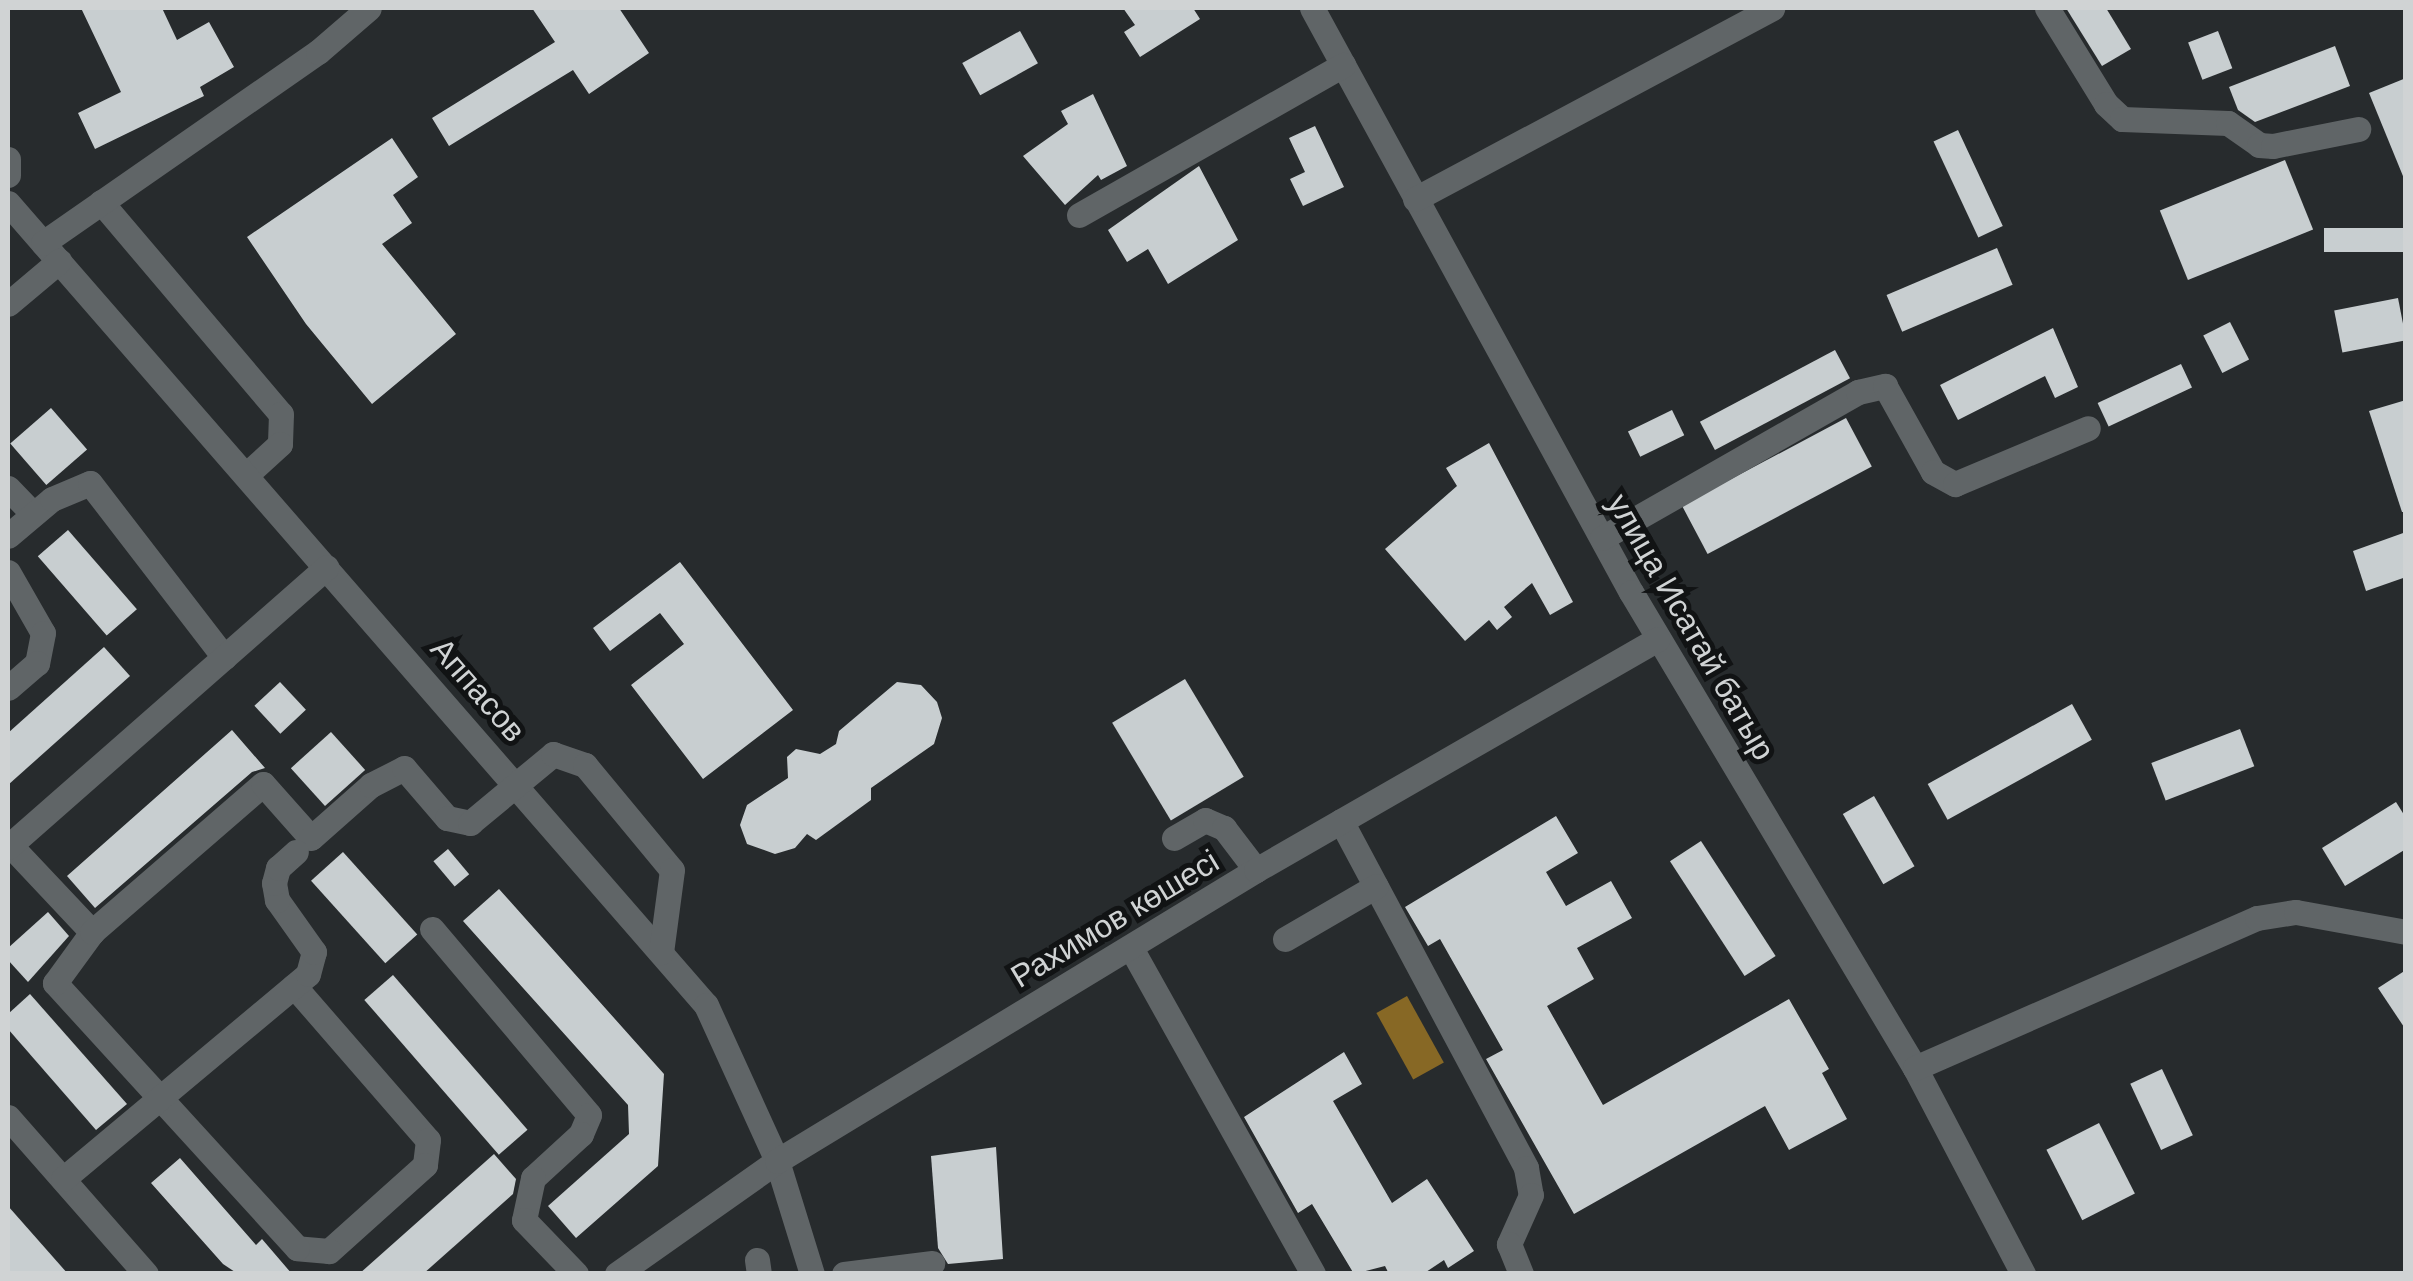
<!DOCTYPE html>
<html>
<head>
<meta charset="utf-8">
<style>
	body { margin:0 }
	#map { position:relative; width:2413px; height:1281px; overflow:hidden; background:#272b2d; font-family:"DM Sans",sans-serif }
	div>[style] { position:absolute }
	.water>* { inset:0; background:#876825; transform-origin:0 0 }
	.building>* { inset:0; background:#c8ced0; transform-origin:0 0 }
	.minor>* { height:25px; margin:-12.5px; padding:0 12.5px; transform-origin:12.5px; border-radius:12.5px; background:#606567 }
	span { translate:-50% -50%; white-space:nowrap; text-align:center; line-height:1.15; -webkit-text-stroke:10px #111314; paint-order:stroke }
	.street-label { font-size:32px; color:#d0d3d4 }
	.frame { position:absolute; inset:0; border:10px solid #d0d3d4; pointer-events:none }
</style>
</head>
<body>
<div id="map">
	<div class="water">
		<div style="left:1407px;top:996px;width:76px;height:35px;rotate:61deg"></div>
	</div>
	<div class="building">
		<div style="clip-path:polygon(81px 8px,162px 8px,177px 40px,209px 22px,234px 67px,200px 87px,204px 96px,95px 149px,78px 113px,121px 92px)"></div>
		<div style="clip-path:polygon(532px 8px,619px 8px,649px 53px,589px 94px,573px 70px,449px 146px,432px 118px,555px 42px)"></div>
		<div style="clip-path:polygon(1123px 8px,1193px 8px,1200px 19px,1140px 57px,1124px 32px,1135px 25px)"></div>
		<div style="clip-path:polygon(2066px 8px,2106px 8px,2131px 49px,2102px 66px)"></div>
		<div style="left:1020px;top:31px;width:37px;height:66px;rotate:61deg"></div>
		<div style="left:2218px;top:31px;width:40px;height:32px;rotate:69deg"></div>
		<div style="clip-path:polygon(2335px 46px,2350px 86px,2255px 122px,2238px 110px,2229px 87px)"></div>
		<div style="clip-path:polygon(2406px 78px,2406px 181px,2405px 181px,2369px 93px)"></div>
		<div style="clip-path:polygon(1093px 94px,1127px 166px,1101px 180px,1098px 175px,1065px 205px,1023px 156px,1068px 124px,1061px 111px)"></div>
		<div style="clip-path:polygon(1315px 126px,1344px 187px,1303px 206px,1290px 179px,1305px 172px,1289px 138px)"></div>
		<div style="left:1958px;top:130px;width:106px;height:27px;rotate:65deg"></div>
		<div style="clip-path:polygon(392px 138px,418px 177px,393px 195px,412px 223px,382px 244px,456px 334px,372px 404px,306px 324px,247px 237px)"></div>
		<div style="left:2285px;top:160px;width:75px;height:135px;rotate:68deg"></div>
		<div style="clip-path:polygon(1199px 166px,1238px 240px,1168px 284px,1148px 249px,1127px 262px,1108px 230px)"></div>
		<div style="left:2406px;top:228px;width:24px;height:82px;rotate:90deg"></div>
		<div style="left:1997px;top:248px;width:40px;height:120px;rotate:67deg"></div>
		<div style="left:2398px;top:298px;width:43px;height:65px;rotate:79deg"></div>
		<div style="left:2230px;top:322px;width:42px;height:30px;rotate:63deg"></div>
		<div style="clip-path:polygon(2053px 328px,2078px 387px,2055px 398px,2045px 376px,1958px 420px,1940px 385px)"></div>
		<div style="left:1835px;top:350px;width:32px;height:153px;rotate:62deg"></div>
		<div style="left:2181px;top:364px;width:26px;height:92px;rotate:65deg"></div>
		<div style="clip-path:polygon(2406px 400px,2406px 512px,2402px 512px,2369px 411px)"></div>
		<div style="left:51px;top:408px;width:55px;height:54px;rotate:49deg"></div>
		<div style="left:1672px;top:410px;width:28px;height:49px;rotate:64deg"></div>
		<div style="left:1846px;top:418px;width:55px;height:186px;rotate:62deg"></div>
		<div style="clip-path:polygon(1489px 443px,1573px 602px,1550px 615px,1532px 583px,1504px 607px,1512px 617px,1497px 630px,1489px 620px,1465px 641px,1385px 549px,1457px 486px,1446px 468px)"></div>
		<div style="left:68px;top:530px;width:105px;height:40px;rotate:49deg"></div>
		<div style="clip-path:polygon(2406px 532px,2406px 577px,2366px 591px,2353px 551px)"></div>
		<div style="clip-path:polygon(680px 562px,793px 710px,703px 779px,631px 685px,684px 644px,660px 613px,610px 651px,593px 628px)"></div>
		<div style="clip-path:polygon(104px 647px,130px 676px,8px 785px,8px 733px)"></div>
		<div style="left:1185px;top:679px;width:114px;height:85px;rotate:59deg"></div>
		<div style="left:280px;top:682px;width:38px;height:35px;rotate:47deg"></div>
		<div style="clip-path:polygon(897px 682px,921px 685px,937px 702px,942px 718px,934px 744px,871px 788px,871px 800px,816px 840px,807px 834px,795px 848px,775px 854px,747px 844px,740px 825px,747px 805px,788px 778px,787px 757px,796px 749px,820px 754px,836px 744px,839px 731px)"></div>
		<div style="left:2072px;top:704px;width:41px;height:165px;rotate:61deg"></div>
		<div style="left:2240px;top:729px;width:40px;height:95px;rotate:69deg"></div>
		<div style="clip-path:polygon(232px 730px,265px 768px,252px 772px,95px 908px,67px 876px)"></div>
		<div style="left:331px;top:732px;width:51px;height:54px;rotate:48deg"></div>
		<div style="left:1874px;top:796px;width:81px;height:36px;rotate:60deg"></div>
		<div style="clip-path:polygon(2396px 802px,2406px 818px,2406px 849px,2345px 886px,2322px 848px)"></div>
		<div style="clip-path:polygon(1556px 816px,1578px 853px,1546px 872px,1566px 906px,1611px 881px,1632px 918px,1577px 948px,1594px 979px,1547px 1006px,1603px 1105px,1789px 999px,1829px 1069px,1822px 1073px,1847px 1119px,1789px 1150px,1765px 1106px,1574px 1214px,1486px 1059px,1503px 1050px,1440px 939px,1428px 946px,1405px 907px)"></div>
		<div style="left:1701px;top:841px;width:137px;height:37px;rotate:57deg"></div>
		<div style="left:448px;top:849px;width:33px;height:19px;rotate:50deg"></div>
		<div style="left:343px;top:852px;width:111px;height:43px;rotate:48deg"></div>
		<div style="clip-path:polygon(499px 889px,664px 1074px,658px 1166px,576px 1238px,548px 1206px,629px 1134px,628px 1105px,463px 921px)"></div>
		<div style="clip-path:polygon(48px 912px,69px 936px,28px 982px,8px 960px,8px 948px)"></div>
		<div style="clip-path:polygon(2406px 970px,2406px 1030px,2378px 988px)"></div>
		<div style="left:393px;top:975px;width:205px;height:38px;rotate:49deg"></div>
		<div style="clip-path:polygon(30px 994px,127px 1104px,96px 1130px,8px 1029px,8px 1014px)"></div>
		<div style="clip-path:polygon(1344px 1052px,1362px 1084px,1333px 1101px,1392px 1203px,1427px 1179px,1474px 1251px,1448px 1268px,1444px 1260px,1423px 1274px,1389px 1274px,1385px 1266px,1354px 1274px,1312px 1204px,1298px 1213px,1244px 1117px)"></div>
		<div style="left:2162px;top:1069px;width:73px;height:35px;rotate:65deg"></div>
		<div style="left:2099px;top:1123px;width:79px;height:59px;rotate:63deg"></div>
		<div style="clip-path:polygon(996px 1147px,1003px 1259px,948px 1264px,938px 1248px,931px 1156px)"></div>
		<div style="clip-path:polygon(494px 1154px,516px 1179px,513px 1194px,423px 1274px,359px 1274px)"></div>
		<div style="clip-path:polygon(180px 1158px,256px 1245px,262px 1239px,292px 1274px,238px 1274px,223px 1264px,151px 1183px)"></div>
		<div style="clip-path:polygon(8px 1206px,68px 1274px,8px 1274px)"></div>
	</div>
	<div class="minor">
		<div style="left:1312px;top:8px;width:665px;rotate:61.36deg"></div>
		<div style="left:1631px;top:592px;width:554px;rotate:59.18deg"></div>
		<div style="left:1915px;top:1068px;width:233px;rotate:62.3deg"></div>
		<div style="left:2047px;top:8px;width:113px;rotate:58.4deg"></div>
		<div style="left:2106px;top:104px;width:22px;rotate:43deg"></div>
		<div style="left:2122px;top:119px;width:106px;rotate:2.2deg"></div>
		<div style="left:2228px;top:123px;width:38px;rotate:35deg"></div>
		<div style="left:2259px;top:145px;width:14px;rotate:4deg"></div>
		<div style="left:2273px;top:146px;width:87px;rotate:-11.3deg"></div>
		<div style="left:8px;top:159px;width:16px;rotate:90deg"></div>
		<div style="left:1415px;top:199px;width:405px;rotate:-28.1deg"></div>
		<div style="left:101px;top:202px;width:278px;rotate:49.7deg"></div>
		<div style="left:281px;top:414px;width:30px;rotate:92deg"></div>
		<div style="left:280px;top:444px;width:46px;rotate:137.6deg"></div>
		<div style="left:8px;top:203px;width:1063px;rotate:48.97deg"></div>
		<div style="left:706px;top:1005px;width:171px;rotate:65.5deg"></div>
		<div style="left:777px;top:1161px;width:118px;rotate:72.8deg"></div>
		<div style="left:1079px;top:215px;width:304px;rotate:-29.6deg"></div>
		<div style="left:43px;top:243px;width:335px;rotate:-34.8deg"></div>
		<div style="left:318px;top:52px;width:67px;rotate:-40.8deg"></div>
		<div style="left:8px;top:304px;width:67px;rotate:-40.1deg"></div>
		<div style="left:8px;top:488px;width:36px;rotate:46deg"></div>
		<div style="left:8px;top:536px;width:57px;rotate:-40.1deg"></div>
		<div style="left:52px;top:499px;width:41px;rotate:-22.8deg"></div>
		<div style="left:90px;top:483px;width:220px;rotate:52.4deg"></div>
		<div style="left:1602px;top:538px;width:295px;rotate:-29.7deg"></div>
		<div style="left:1858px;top:392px;width:28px;rotate:-13deg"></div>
		<div style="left:1885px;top:386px;width:98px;rotate:60.8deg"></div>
		<div style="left:1933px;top:472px;width:25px;rotate:29deg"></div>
		<div style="left:1955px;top:484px;width:144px;rotate:-22.8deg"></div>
		<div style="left:8px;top:572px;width:70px;rotate:60.2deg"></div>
		<div style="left:43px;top:633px;width:31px;rotate:101deg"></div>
		<div style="left:37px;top:663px;width:38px;rotate:139deg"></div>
		<div style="left:1341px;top:821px;width:393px;rotate:61.9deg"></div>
		<div style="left:1526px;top:1168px;width:27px;rotate:80deg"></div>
		<div style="left:1531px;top:1195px;width:54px;rotate:114.2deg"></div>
		<div style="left:1509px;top:1244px;width:32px;rotate:68deg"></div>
		<div style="left:1174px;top:838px;width:36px;rotate:-30deg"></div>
		<div style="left:1205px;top:820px;width:21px;rotate:23deg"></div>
		<div style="left:1224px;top:828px;width:53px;rotate:52.7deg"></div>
		<div style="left:10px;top:845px;width:120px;rotate:46.7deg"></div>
		<div style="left:8px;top:847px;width:424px;rotate:-41.3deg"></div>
		<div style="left:432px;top:929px;width:243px;rotate:49.8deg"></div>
		<div style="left:589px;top:1115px;width:21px;rotate:113deg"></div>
		<div style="left:581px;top:1134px;width:65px;rotate:137.5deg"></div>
		<div style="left:533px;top:1178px;width:43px;rotate:102.1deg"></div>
		<div style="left:524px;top:1220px;width:75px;rotate:46.1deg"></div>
		<div style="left:1285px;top:939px;width:105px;rotate:-30.2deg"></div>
		<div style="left:1131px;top:948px;width:373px;rotate:60.8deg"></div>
		<div style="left:294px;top:986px;width:204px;rotate:49deg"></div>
		<div style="left:428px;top:1140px;width:25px;rotate:97deg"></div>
		<div style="left:425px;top:1165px;width:129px;rotate:138.1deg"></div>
		<div style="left:329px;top:1251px;width:32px;rotate:-175deg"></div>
		<div style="left:297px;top:1248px;width:359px;rotate:-132.4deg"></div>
		<div style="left:55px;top:983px;width:63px;rotate:-54deg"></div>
		<div style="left:92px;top:932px;width:226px;rotate:-40.9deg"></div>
		<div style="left:263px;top:784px;width:72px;rotate:48.4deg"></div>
		<div style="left:311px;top:838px;width:80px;rotate:-41.5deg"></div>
		<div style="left:371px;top:785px;width:37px;rotate:-27deg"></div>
		<div style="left:404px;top:768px;width:66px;rotate:49.3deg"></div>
		<div style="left:447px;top:818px;width:24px;rotate:12deg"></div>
		<div style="left:470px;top:823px;width:108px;rotate:-39.7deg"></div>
		<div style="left:553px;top:754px;width:34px;rotate:19deg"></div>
		<div style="left:585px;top:765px;width:136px;rotate:50.4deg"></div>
		<div style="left:672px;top:870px;width:83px;rotate:97.6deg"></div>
		<div style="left:1915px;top:1068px;width:373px;rotate:-23.7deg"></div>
		<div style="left:2257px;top:918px;width:39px;rotate:-9deg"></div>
		<div style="left:2296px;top:912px;width:112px;rotate:10.3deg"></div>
		<div style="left:8px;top:1117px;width:209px;rotate:48.7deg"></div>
		<div style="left:63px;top:1179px;width:319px;rotate:-39.9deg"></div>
		<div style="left:308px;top:974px;width:23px;rotate:-75deg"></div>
		<div style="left:314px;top:952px;width:64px;rotate:-125.4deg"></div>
		<div style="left:277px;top:900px;width:17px;rotate:-100deg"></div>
		<div style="left:274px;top:883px;width:16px;rotate:-75deg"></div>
		<div style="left:278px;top:868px;width:24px;rotate:-42deg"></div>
		<div style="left:757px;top:1260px;width:14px;rotate:82deg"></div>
		<div style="left:617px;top:1274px;width:196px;rotate:-35.2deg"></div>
		<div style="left:777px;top:1161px;width:560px;rotate:-31.28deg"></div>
		<div style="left:1256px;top:870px;width:463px;rotate:-29.9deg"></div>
		<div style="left:844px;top:1274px;width:89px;rotate:-7.1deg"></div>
	</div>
	<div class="street-label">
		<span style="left:1691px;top:627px;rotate:60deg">улица Исатай батыр</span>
		<span style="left:478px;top:690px;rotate:49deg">Аппасов</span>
		<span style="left:1115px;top:919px;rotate:-31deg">Рахимов көшесі</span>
	</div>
	<div class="frame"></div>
</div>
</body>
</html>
